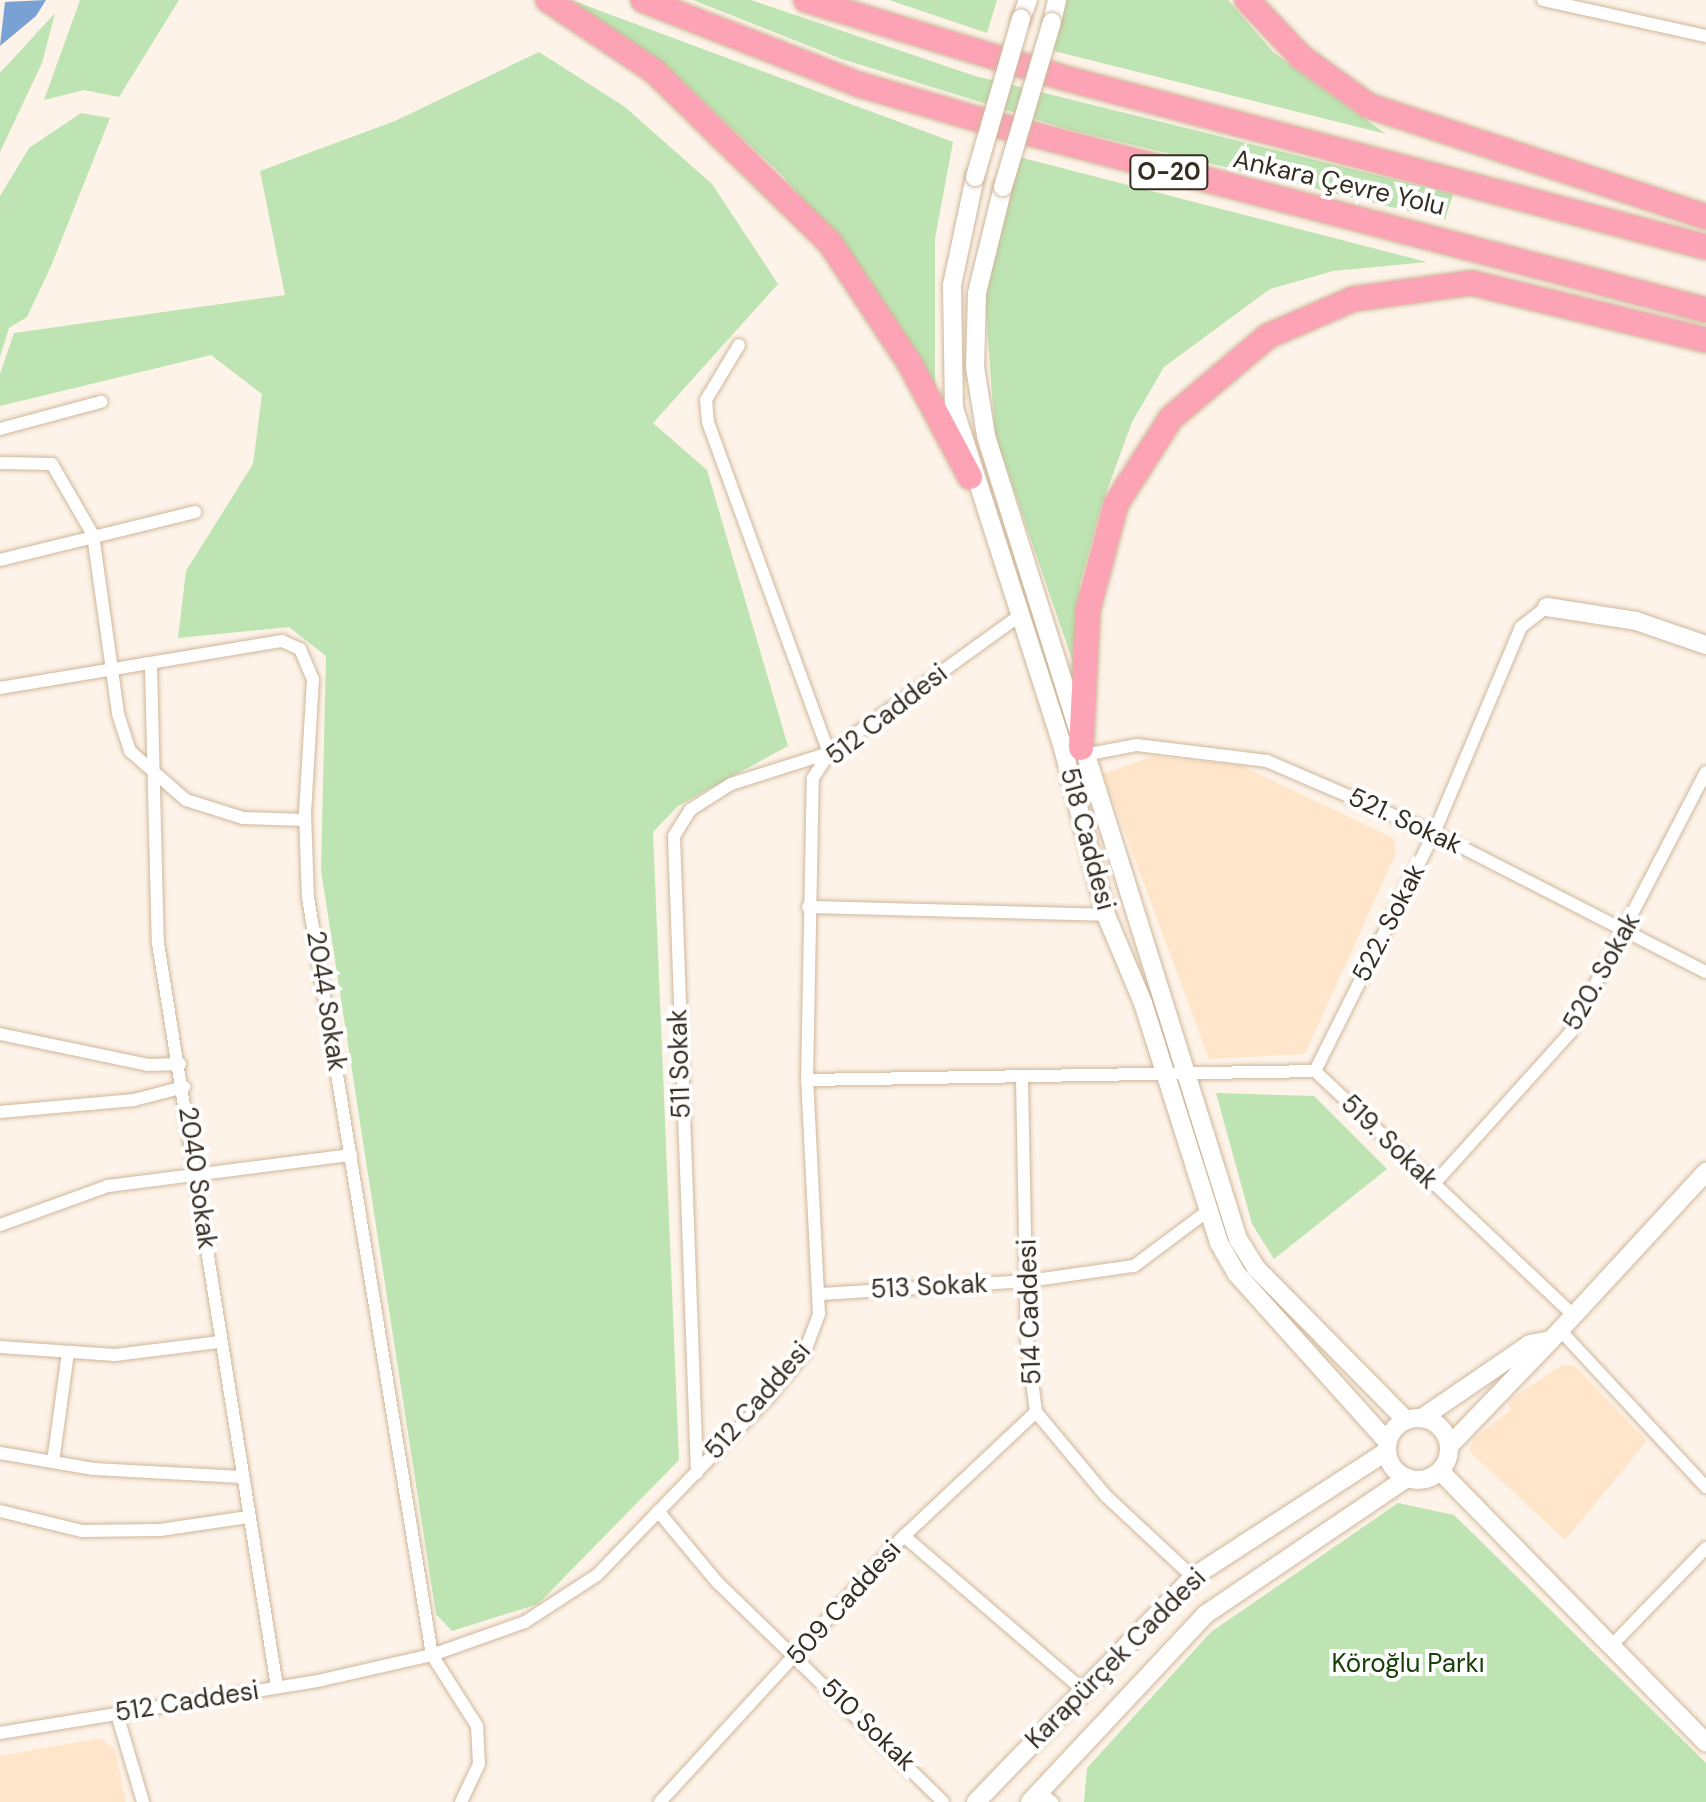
<!DOCTYPE html>
<html>
<head>
<meta charset="utf-8">
<style>
	body { margin:0 }
	#map { position:relative; width:1706px; height:1802px; overflow:hidden; background:#fdf3e8; font-family:"DM Sans",sans-serif }
	div>[style] { position:absolute }
	.built>* { inset:0; background:#ffe6ca }
	.green>* { inset:0; background:#bde4b2 }
	.water>* { inset:0; background:#79a1d4 }
	.roads { filter:drop-shadow(0 0 2px #cfb79b) drop-shadow(0 0 2px #cfb79b) }
	.street>* { height:12px; margin:-6px; padding:0 6px; transform-origin:6px; border-radius:6px; background:#fff }
	.secondary>* { height:18px; margin:-9px; padding:0 9px; transform-origin:9px; border-radius:9px; background:#fff }
	.secondary>.ring { margin:-9px; padding:0; box-sizing:content-box; background:none; border:18px solid #fff; border-radius:50% }
	.highway>* { height:24px; margin:-12px; padding:0 12px; transform-origin:12px; border-radius:12px; background:#fca4b5 }
	.bridges { filter:drop-shadow(0 0 2px #cfb79b) drop-shadow(0 0 2px #cfb79b) }
	.secondary-bridge>* { height:18px; margin:-9px; padding:0 9px; transform-origin:9px; border-radius:9px; background:#fff }
	span { translate:-50% -50%; white-space:nowrap; text-align:center; line-height:1.15; -webkit-text-stroke:8px #fff; paint-order:stroke }
	.shield-label span { padding:2px 6px; background:#fff; border:2px solid; border-radius:6px; -webkit-text-stroke-width:0 }
	.shield-label { font-size:24px; color:#362d22; font-weight:700 }
	.street-label { font-size:26px; color:#362d22 }
	.park-label { font-size:26px; color:#184009 }
</style>
</head>
<body>
<div id="map">
	<div class="built">
		<div style="clip-path:polygon(1153px 756px,1242px 766px,1393px 838px,1396px 853px,1305px 1054px,1209px 1059px,1103px 774px)"></div>
		<div style="clip-path:polygon(1562px 1365px,1575px 1366px,1647px 1441px,1565px 1540px,1469px 1451px,1473px 1439px,1510px 1410px,1508px 1401px)"></div>
		<div style="clip-path:polygon(100px 1738px,115px 1749px,126px 1802px,0 1802px,0 1756px)"></div>
	</div>
	<div class="green">
		<div style="clip-path:polygon(80px 0,179px 0,119px 97px,84px 90px,44px 100px)"></div>
		<div style="clip-path:polygon(571px 0,953px 142px,935px 238px,935px 390px,859px 265px,782px 175px,677px 77px)"></div>
		<div style="clip-path:polygon(693px 0,751px 0,975px 76px,1453px 194px,1445px 220px,1067px 129px,842px 59px)"></div>
		<div style="clip-path:polygon(889px 0,997px 0,987px 33px)"></div>
		<div style="clip-path:polygon(1064px 0,1228px 0,1273px 52px,1386px 134px,1050px 50px)"></div>
		<div style="clip-path:polygon(55px 13px,42px 63px,0 152px,0 73px)"></div>
		<div style="clip-path:polygon(539px 52px,625px 107px,712px 184px,778px 284px,653px 423px,707px 470px,788px 746px,678px 806px,653px 832px,679px 1460px,538px 1604px,452px 1631px,436px 1614px,321px 870px,326px 656px,289px 627px,178px 638px,186px 571px,253px 464px,262px 394px,211px 355px,0 406px,0 374px,14px 333px,285px 295px,260px 171px,395px 121px)"></div>
		<div style="clip-path:polygon(81px 113px,110px 118px,51px 266px,27px 317px,9px 328px,0 357px,0 196px,29px 148px)"></div>
		<div style="clip-path:polygon(1019px 157px,1427px 262px,1333px 271px,1270px 289px,1164px 367px,1132px 422px,1101px 507px,1080px 584px,1074px 665px,995px 435px,985px 297px)"></div>
		<div style="clip-path:polygon(1216px 1093px,1314px 1096px,1387px 1169px,1274px 1259px,1252px 1224px)"></div>
		<div style="clip-path:polygon(1398px 1503px,1454px 1515px,1706px 1763px,1706px 1802px,1084px 1802px,1087px 1768px,1211px 1632px)"></div>
	</div>
	<div class="water">
		<div style="clip-path:polygon(46px 0,36px 16px,0 46px,5px 2px)"></div>
	</div>
	<div class="roads">
		<div class="street">
			<div style="left:1543px;top:0;width:167px;rotate:12.5deg"></div>
			<div style="left:0;top:429px;width:105px;rotate:-15deg"></div>
			<div style="left:0;top:463px;width:52px;rotate:1.1deg"></div>
			<div style="left:52px;top:464px;width:82px;rotate:60deg"></div>
			<div style="left:93px;top:535px;width:181px;rotate:82deg"></div>
			<div style="left:118px;top:714px;width:39px;rotate:72deg"></div>
			<div style="left:130px;top:751px;width:74px;rotate:41.2deg"></div>
			<div style="left:186px;top:800px;width:60px;rotate:17.5deg"></div>
			<div style="left:243px;top:818px;width:62px;rotate:1.8deg"></div>
			<div style="left:0;top:560px;width:201px;rotate:-13.8deg"></div>
			<div style="left:151px;top:666px;width:277px;rotate:88.6deg"></div>
			<div style="left:158px;top:943px;width:753px;rotate:80.91deg"></div>
			<div style="left:0;top:688px;width:286px;rotate:-9.5deg"></div>
			<div style="left:282px;top:641px;width:20px;rotate:24deg"></div>
			<div style="left:300px;top:649px;width:33px;rotate:67deg"></div>
			<div style="left:313px;top:679px;width:134px;rotate:93.4deg"></div>
			<div style="left:305px;top:813px;width:84px;rotate:88deg"></div>
			<div style="left:308px;top:897px;width:768px;rotate:80.71deg"></div>
			<div style="left:432px;top:1655px;width:84px;rotate:57.6deg"></div>
			<div style="left:477px;top:1726px;width:38px;rotate:87deg"></div>
			<div style="left:479px;top:1764px;width:42px;rotate:115.3deg"></div>
			<div style="left:1084px;top:755px;width:54px;rotate:-10.7deg"></div>
			<div style="left:1137px;top:745px;width:131px;rotate:7deg"></div>
			<div style="left:1267px;top:761px;width:182px;rotate:23.3deg"></div>
			<div style="left:1434px;top:833px;width:305px;rotate:27.1deg"></div>
			<div style="left:808px;top:907px;width:298px;rotate:1.5deg"></div>
			<div style="left:0;top:1034px;width:151px;rotate:11.8deg"></div>
			<div style="left:148px;top:1065px;width:32px;rotate:-2deg"></div>
			<div style="left:1315px;top:1071px;width:266px;rotate:-63.4deg"></div>
			<div style="left:1434px;top:833px;width:224px;rotate:-67.1deg"></div>
			<div style="left:1521px;top:627px;width:33px;rotate:-38deg"></div>
			<div style="left:1022px;top:1079px;width:261px;rotate:88.9deg"></div>
			<div style="left:1027px;top:1340px;width:73px;rotate:82.9deg"></div>
			<div style="left:1036px;top:1412px;width:109px;rotate:50.2deg"></div>
			<div style="left:1106px;top:1496px;width:119px;rotate:43deg"></div>
			<div style="left:807px;top:1080px;width:508px;rotate:-1.01deg"></div>
			<div style="left:1315px;top:1071px;width:354px;rotate:43.4deg"></div>
			<div style="left:0;top:1112px;width:135px;rotate:-5.1deg"></div>
			<div style="left:134px;top:1100px;width:52px;rotate:-14.6deg"></div>
			<div style="left:1433px;top:1185px;width:205px;rotate:-48deg"></div>
			<div style="left:1570px;top:1033px;width:294px;rotate:-62.5deg"></div>
			<div style="left:0;top:1225px;width:115px;rotate:-19.9deg"></div>
			<div style="left:108px;top:1186px;width:245px;rotate:-7.3deg"></div>
			<div style="left:821px;top:1294px;width:207px;rotate:-3.6deg"></div>
			<div style="left:1028px;top:1281px;width:107px;rotate:-8.1deg"></div>
			<div style="left:1134px;top:1266px;width:94px;rotate:-36.7deg"></div>
			<div style="left:1559px;top:1329px;width:216px;rotate:47.1deg"></div>
			<div style="left:0;top:1347px;width:115px;rotate:4deg"></div>
			<div style="left:115px;top:1355px;width:106px;rotate:-7.1deg"></div>
			<div style="left:0;top:1453px;width:95px;rotate:9.7deg"></div>
			<div style="left:94px;top:1469px;width:148px;rotate:3.1deg"></div>
			<div style="left:53px;top:1462px;width:111px;rotate:-82.2deg"></div>
			<div style="left:697px;top:1473px;width:637px;rotate:-92.07deg"></div>
			<div style="left:674px;top:836px;width:31px;rotate:-58deg"></div>
			<div style="left:690px;top:810px;width:49px;rotate:-32.4deg"></div>
			<div style="left:731px;top:784px;width:103px;rotate:-17.6deg"></div>
			<div style="left:829px;top:753px;width:352px;rotate:-110.1deg"></div>
			<div style="left:708px;top:422px;width:22px;rotate:-95deg"></div>
			<div style="left:706px;top:400px;width:64px;rotate:-59deg"></div>
			<div style="left:0;top:1511px;width:84px;rotate:13.7deg"></div>
			<div style="left:82px;top:1531px;width:78px;rotate:-0.7deg"></div>
			<div style="left:160px;top:1530px;width:89px;rotate:-8.4deg"></div>
			<div style="left:658px;top:1511px;width:92px;rotate:50.3deg"></div>
			<div style="left:717px;top:1582px;width:315px;rotate:44.2deg"></div>
			<div style="left:904px;top:1536px;width:233px;rotate:40.7deg"></div>
			<div style="left:1610px;top:1647px;width:138px;rotate:-45.9deg"></div>
			<div style="left:117px;top:1714px;width:92px;rotate:73.5deg"></div>
			<div style="left:0;top:1733px;width:326px;rotate:-9.3deg"></div>
			<div style="left:322px;top:1680px;width:113px;rotate:-12.8deg"></div>
			<div style="left:432px;top:1655px;width:99px;rotate:-19.5deg"></div>
			<div style="left:525px;top:1622px;width:86px;rotate:-33.1deg"></div>
			<div style="left:597px;top:1575px;width:248px;rotate:-46deg"></div>
			<div style="left:769px;top:1397px;width:55px;rotate:-50.9deg"></div>
			<div style="left:804px;top:1354px;width:43px;rotate:-69.4deg"></div>
			<div style="left:819px;top:1314px;width:234px;rotate:-92.9deg"></div>
			<div style="left:807px;top:1080px;width:302px;rotate:-88.9deg"></div>
			<div style="left:813px;top:778px;width:30px;rotate:-57deg"></div>
			<div style="left:829px;top:753px;width:234px;rotate:-35.8deg"></div>
			<div style="left:1040px;top:1792px;width:16px;rotate:40deg"></div>
			<div style="left:660px;top:1802px;width:361px;rotate:-47.5deg"></div>
			<div style="left:904px;top:1536px;width:181px;rotate:-43.2deg"></div>
		</div>
		<div class="secondary">
			<div style="left:1021px;top:19px;width:20px;rotate:-70deg"></div>
			<div style="left:1052px;top:22px;width:23px;rotate:-77deg"></div>
			<div style="left:975px;top:177px;width:110px;rotate:102deg"></div>
			<div style="left:952px;top:285px;width:123px;rotate:89.1deg"></div>
			<div style="left:954px;top:408px;width:357px;rotate:72.2deg"></div>
			<div style="left:1063px;top:748px;width:172px;rotate:75.6deg"></div>
			<div style="left:1106px;top:915px;width:95px;rotate:67.2deg"></div>
			<div style="left:1143px;top:1003px;width:252px;rotate:72.4deg"></div>
			<div style="left:1219px;top:1243px;width:34px;rotate:60deg"></div>
			<div style="left:1236px;top:1273px;width:226px;rotate:48.1deg"></div>
			<div style="left:1003px;top:187px;width:109px;rotate:103.8deg"></div>
			<div style="left:977px;top:293px;width:74px;rotate:91.5deg"></div>
			<div style="left:975px;top:367px;width:70px;rotate:80.9deg"></div>
			<div style="left:986px;top:436px;width:842px;rotate:72.58deg"></div>
			<div style="left:1238px;top:1239px;width:34px;rotate:58deg"></div>
			<div style="left:1256px;top:1268px;width:214px;rotate:45.4deg"></div>
			<div style="left:1547px;top:607px;width:90px;rotate:8.9deg"></div>
			<div style="left:1636px;top:621px;width:74px;rotate:18.9deg"></div>
			<div style="left:1551px;top:1340px;width:229px;rotate:-47.3deg"></div>
			<div class="ring" style="left:1387px;top:1418px;width:44px;height:44px"></div>
			<div style="left:1422px;top:1418px;width:131px;rotate:-34.4deg"></div>
			<div style="left:1530px;top:1344px;width:21px;rotate:-11deg"></div>
			<div style="left:1551px;top:1340px;width:147px;rotate:133.9deg"></div>
			<div style="left:1440px;top:1471px;width:380px;rotate:45.6deg"></div>
			<div style="left:976px;top:1802px;width:313px;rotate:-46deg"></div>
			<div style="left:1193px;top:1577px;width:231px;rotate:-33deg"></div>
			<div style="left:1030px;top:1802px;width:258px;rotate:-46.9deg"></div>
			<div style="left:1206px;top:1614px;width:243px;rotate:-34.1deg"></div>
		</div>
		<div class="highway">
			<div style="left:548px;top:0;width:128px;rotate:33.8deg"></div>
			<div style="left:654px;top:71px;width:246px;rotate:44.3deg"></div>
			<div style="left:830px;top:243px;width:145px;rotate:56.5deg"></div>
			<div style="left:910px;top:364px;width:128px;rotate:62deg"></div>
			<div style="left:643px;top:0;width:230px;rotate:21.4deg"></div>
			<div style="left:857px;top:84px;width:154px;rotate:16.2deg"></div>
			<div style="left:1005px;top:127px;width:724px;rotate:14.63deg"></div>
			<div style="left:806px;top:0;width:270px;rotate:16.8deg"></div>
			<div style="left:1064px;top:78px;width:664px;rotate:14.75deg"></div>
			<div style="left:1247px;top:0;width:79px;rotate:46.5deg"></div>
			<div style="left:1301px;top:57px;width:84px;rotate:35.8deg"></div>
			<div style="left:1369px;top:106px;width:355px;rotate:18.2deg"></div>
			<div style="left:1081px;top:748px;width:138px;rotate:-87.1deg"></div>
			<div style="left:1088px;top:610px;width:110px;rotate:-75.2deg"></div>
			<div style="left:1116px;top:504px;width:102px;rotate:-57.4deg"></div>
			<div style="left:1171px;top:418px;width:127px;rotate:-40.2deg"></div>
			<div style="left:1268px;top:336px;width:93px;rotate:-23.5deg"></div>
			<div style="left:1353px;top:299px;width:120px;rotate:-7.7deg"></div>
			<div style="left:1472px;top:283px;width:241px;rotate:13.7deg"></div>
		</div>
	</div>
	<div class="bridges">
		<div class="secondary-bridge">
			<div style="left:975px;top:177px;width:165px;rotate:-73.8deg"></div>
			<div style="left:1003px;top:187px;width:172px;rotate:-73.5deg"></div>
		</div>
	</div>
	<div class="shield-label">
		<span style="left:1169px;top:172px">O-20</span>
	</div>
	<div class="street-label">
		<span style="left:1339px;top:183px;rotate:13deg">Ankara Çevre Yolu</span>
		<span style="left:887px;top:715px;rotate:-38deg">512 Caddesi</span>
		<span style="left:1405px;top:821px;rotate:25deg">521. Sokak</span>
		<span style="left:1087px;top:839px;rotate:75deg">518 Caddesi</span>
		<span style="left:1389px;top:923px;rotate:-63deg">522. Sokak</span>
		<span style="left:1602px;top:972px;rotate:-61deg">520. Sokak</span>
		<span style="left:326px;top:1001px;rotate:81deg">2044 Sokak</span>
		<span style="left:680px;top:1064px;rotate:-92deg">511 Sokak</span>
		<span style="left:1389px;top:1142px;rotate:44deg">519. Sokak</span>
		<span style="left:197px;top:1178px;rotate:82deg">2040 Sokak</span>
		<span style="left:929px;top:1287px;rotate:-3deg">513 Sokak</span>
		<span style="left:1030px;top:1312px;rotate:-92deg">514 Caddesi</span>
		<span style="left:758px;top:1401px;rotate:-49deg">512 Caddesi</span>
		<span style="left:844px;top:1603px;rotate:-48deg">509 Caddesi</span>
		<span style="left:1116px;top:1659px;rotate:-45deg">Karapürçek Caddesi</span>
		<span style="left:187px;top:1702px;rotate:-9deg">512 Caddesi</span>
		<span style="left:868px;top:1725px;rotate:44deg">510 Sokak</span>
	</div>
	<div class="park-label">
		<span style="left:1408px;top:1664px">Köroğlu Parkı</span>
	</div>
</div>
</body>
</html>
